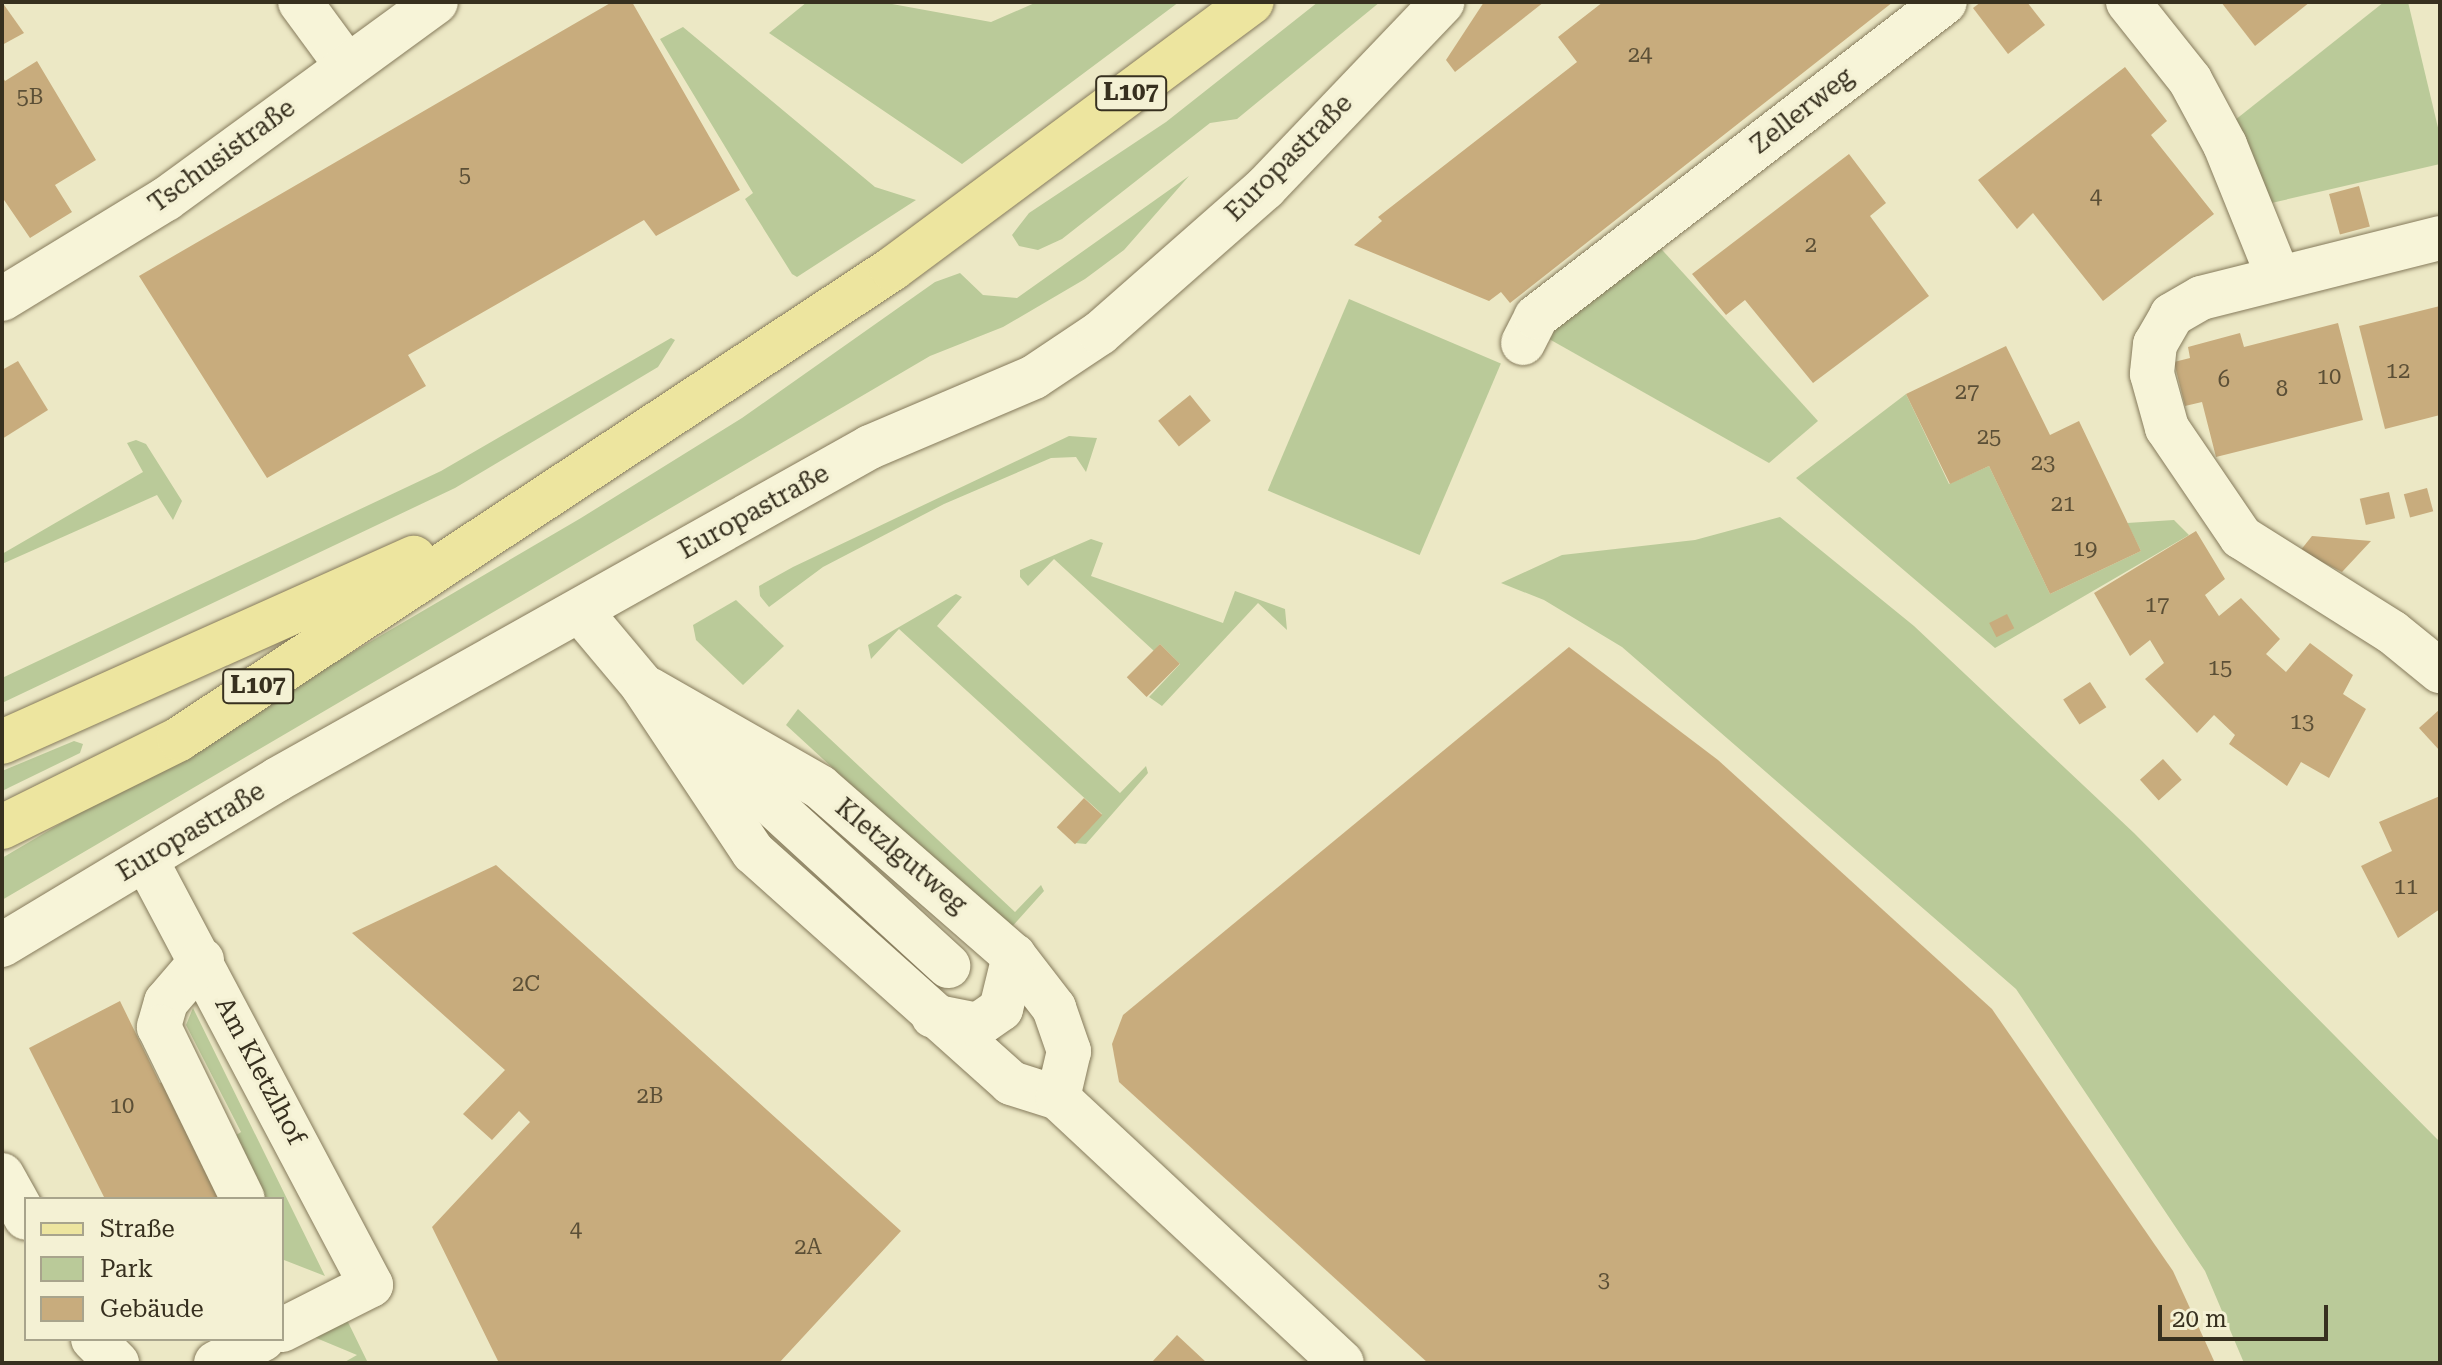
<!DOCTYPE html>
<html>
<head>
<meta charset="utf-8">
<style>
	body { margin:0 }
	#map { position:relative; width:2442px; height:1365px; overflow:hidden; background:#ece8c5; font-family:"Roboto Serif",serif }
	div>[style] { position:absolute }
	.green>* { inset:0; background:#baca99; transform-origin:0 0 }
	.building>* { inset:0; background:#c8ac7d; transform-origin:0 0 }
	.roads { filter:drop-shadow(0 0 2px #867b5c) drop-shadow(0 0 2px #867b5c) }
	.minor>* { height:44px; margin:-22px; padding:0 22px; transform-origin:22px; border-radius:22px; background:#f7f4d8 }
	.major>* { height:44px; margin:-22px; padding:0 22px; transform-origin:22px; border-radius:22px; background:#ede59f }
	span { translate:-50% -50%; white-space:nowrap; text-align:center; line-height:1.15; -webkit-text-stroke:7px #f4f1d4; paint-order:stroke }
	.number-label { font-size:22px; color:#5b4f36 }
	.number-label span { -webkit-text-stroke-width:0 }
	.shield-label span { padding:2px 6px; background:#f4f1d4; border:2px solid; border-radius:6px; -webkit-text-stroke-width:0 }
	.shield-label { font-size:24px; color:#37301f; font-weight:700 }
	.street-label { font-size:26px; color:#37301f }
	.frame { position:absolute; inset:0; border:4px solid #37301f; pointer-events:none }
	.legend { position:absolute; left:24px; top:1197px; width:260px; height:144px; box-sizing:border-box; background:#f4f1d4; border:2px solid #a8a48c; margin:0; padding:10px 14px; list-style:none; font-size:24px; color:#37301f }
	.legend li { display:flex; align-items:center; gap:16px; height:40px }
	.legend b { width:40px; border:2px solid #a8a48c }
	.scale { position:absolute; left:2158px; top:1305px; width:170px; height:36px; box-sizing:border-box; border:4px solid #37301f; border-top:0; padding-left:10px; font-size:24px; line-height:28px; white-space:nowrap; color:#37301f; -webkit-text-stroke:6px #f4f1d4; paint-order:stroke }
</style>
</head>
<body>
<div id="map">
	<div class="green">
		<div style="clip-path:polygon(807px 2px,881px 2px,991px 22px,1037px 2px,1179px 2px,962px 164px,769px 33px)"></div>
		<div style="clip-path:polygon(1318px 2px,1380px 2px,1237px 119px,1210px 123px,1062px 239px,1038px 250px,1019px 246px,1012px 235px,1029px 213px,1166px 122px)"></div>
		<div style="clip-path:polygon(2384px 2px,2408px 2px,2440px 136px,2440px 164px,2267px 204px,2230px 124px)"></div>
		<div style="clip-path:polygon(683px 27px,875px 187px,916px 200px,797px 277px,792px 274px,745px 199px,753px 193px,660px 39px)"></div>
		<div style="clip-path:polygon(1189px 176px,1124px 250px,1085px 279px,1003px 327px,930px 356px,2px 900px,2px 858px,581px 518px,742px 418px,935px 282px,960px 273px,983px 295px,1017px 298px)"></div>
		<div style="clip-path:polygon(1654px 241px,1818px 421px,1769px 463px,1542px 335px)"></div>
		<div style="left:1349px;top:299px;width:165px;height:208px;rotate:23deg"></div>
		<div style="clip-path:polygon(671px 338px,675px 340px,658px 367px,455px 488px,2px 703px,2px 678px,441px 471px)"></div>
		<div style="clip-path:polygon(1906px 394px,1949px 484px,1989px 466px,2050px 594px,2141px 551px,2127px 523px,2174px 520px,2189px 535px,1995px 648px,1796px 478px)"></div>
		<div style="clip-path:polygon(1069px 436px,1097px 438px,1086px 472px,1076px 457px,1051px 458px,944px 504px,823px 567px,769px 607px,760px 596px,759px 586px,793px 567px)"></div>
		<div style="clip-path:polygon(136px 440px,146px 444px,182px 501px,173px 520px,157px 495px,2px 564px,2px 554px,143px 472px,127px 443px)"></div>
		<div style="clip-path:polygon(1780px 517px,1914px 626px,2134px 833px,2440px 1142px,2440px 1363px,2244px 1363px,2205px 1271px,2016px 989px,1622px 647px,1544px 600px,1501px 583px,1562px 555px,1695px 540px)"></div>
		<div style="clip-path:polygon(1091px 539px,1103px 543px,1091px 576px,1223px 623px,1235px 591px,1285px 609px,1287px 630px,1258px 603px,1162px 706px,1149px 697px,1180px 664px,1160px 644px,1154px 651px,1054px 559px,1028px 586px,1020px 577px,1020px 570px)"></div>
		<div style="clip-path:polygon(956px 594px,962px 597px,937px 626px,1120px 793px,1146px 766px,1148px 773px,1086px 844px,1075px 843px,1102px 814px,899px 629px,871px 659px,868px 645px)"></div>
		<div style="clip-path:polygon(736px 600px,784px 646px,743px 685px,696px 640px,693px 625px)"></div>
		<div style="clip-path:polygon(798px 709px,1015px 912px,1041px 885px,1044px 891px,1009px 930px,786px 725px)"></div>
		<div style="clip-path:polygon(74px 741px,83px 744px,80px 753px,2px 791px,2px 771px)"></div>
		<div style="clip-path:polygon(193px 1008px,325px 1276px,284px 1260px,282px 1199px,255px 1199px,227px 1141px,241px 1132px,186px 1025px)"></div>
		<div style="clip-path:polygon(346px 1318px,368px 1363px,343px 1363px,357px 1355px,309px 1335px)"></div>
	</div>
	<div class="building">
		<div style="clip-path:polygon(2px 2px,24px 33px,2px 45px)"></div>
		<div style="clip-path:polygon(612px 2px,632px 2px,740px 190px,656px 236px,644px 220px,408px 355px,426px 386px,267px 478px,139px 276px)"></div>
		<div style="clip-path:polygon(1484px 2px,1544px 2px,1455px 72px,1446px 60px)"></div>
		<div style="clip-path:polygon(1603px 2px,1893px 2px,1510px 303px,1501px 292px,1489px 301px,1354px 245px,1382px 221px,1378px 217px,1577px 62px,1558px 37px)"></div>
		<div style="clip-path:polygon(1981px 2px,2027px 2px,2045px 25px,2008px 54px,1973px 8px)"></div>
		<div style="clip-path:polygon(2221px 2px,2310px 2px,2255px 46px)"></div>
		<div style="clip-path:polygon(37px 61px,96px 160px,55px 185px,72px 212px,30px 238px,2px 197px,2px 76px,5px 81px)"></div>
		<div style="clip-path:polygon(2125px 67px,2167px 121px,2151px 135px,2214px 214px,2103px 301px,2033px 213px,2017px 229px,1978px 180px)"></div>
		<div style="clip-path:polygon(1849px 154px,1886px 203px,1870px 216px,1929px 296px,1813px 383px,1745px 300px,1726px 315px,1692px 274px)"></div>
		<div style="left:2359px;top:186px;width:42px;height:31px;rotate:75deg"></div>
		<div style="clip-path:polygon(2440px 306px,2440px 415px,2385px 429px,2359px 326px)"></div>
		<div style="clip-path:polygon(2338px 323px,2363px 420px,2216px 457px,2202px 402px,2185px 406px,2174px 362px,2190px 358px,2188px 347px,2240px 333px,2244px 347px)"></div>
		<div style="clip-path:polygon(2006px 346px,2050px 435px,2079px 421px,2141px 551px,2050px 594px,1989px 466px,1950px 484px,1906px 394px)"></div>
		<div style="clip-path:polygon(18px 361px,48px 410px,2px 439px,2px 370px)"></div>
		<div style="left:1190px;top:395px;width:33px;height:41px;rotate:51deg"></div>
		<div style="left:2427px;top:488px;width:24px;height:24px;rotate:75deg"></div>
		<div style="left:2389px;top:492px;width:27px;height:30px;rotate:77deg"></div>
		<div style="clip-path:polygon(2196px 531px,2225px 579px,2205px 595px,2219px 616px,2241px 598px,2280px 639px,2266px 654px,2286px 672px,2310px 643px,2353px 675px,2343px 694px,2366px 709px,2329px 778px,2301px 762px,2287px 786px,2229px 744px,2235px 735px,2214px 715px,2197px 733px,2145px 679px,2164px 663px,2150px 640px,2130px 656px,2094px 593px)"></div>
		<div style="clip-path:polygon(2312px 536px,2371px 541px,2342px 572px,2300px 551px)"></div>
		<div style="left:2007px;top:614px;width:16px;height:20px;rotate:63deg"></div>
		<div style="left:1160px;top:644px;width:28px;height:47px;rotate:45deg"></div>
		<div style="clip-path:polygon(1569px 647px,1718px 760px,1992px 1009px,2173px 1271px,2215px 1363px,1428px 1363px,1119px 1082px,1112px 1044px,1123px 1015px)"></div>
		<div style="left:2090px;top:682px;width:30px;height:32px;rotate:57deg"></div>
		<div style="clip-path:polygon(2440px 709px,2440px 751px,2419px 728px)"></div>
		<div style="left:2163px;top:759px;width:28px;height:31px;rotate:48deg"></div>
		<div style="clip-path:polygon(2440px 796px,2440px 909px,2398px 938px,2361px 866px,2392px 851px,2379px 822px)"></div>
		<div style="left:1084px;top:798px;width:25px;height:40px;rotate:43deg"></div>
		<div style="clip-path:polygon(496px 865px,901px 1231px,779px 1363px,499px 1363px,432px 1227px,530px 1122px,519px 1111px,492px 1140px,463px 1114px,505px 1070px,352px 933px)"></div>
		<div style="clip-path:polygon(120px 1001px,160px 1083px,171px 1077px,220px 1199px,105px 1199px,29px 1048px)"></div>
		<div style="clip-path:polygon(1177px 1335px,1207px 1363px,1151px 1363px)"></div>
	</div>
	<div class="roads">
		<div class="minor">
			<div style="left:300px;top:2px;width:79px;rotate:53.7deg"></div>
			<div style="left:2128px;top:2px;width:100px;rotate:51.5deg"></div>
			<div style="left:2190px;top:80px;width:74px;rotate:61.7deg"></div>
			<div style="left:2225px;top:145px;width:141px;rotate:68deg"></div>
			<div style="left:2440px;top:238px;width:246px;rotate:165.9deg"></div>
			<div style="left:2201px;top:298px;width:34px;rotate:150deg"></div>
			<div style="left:2172px;top:315px;width:34px;rotate:120deg"></div>
			<div style="left:2155px;top:344px;width:30px;rotate:96deg"></div>
			<div style="left:2152px;top:374px;width:56px;rotate:74.5deg"></div>
			<div style="left:2167px;top:428px;width:132px;rotate:55.8deg"></div>
			<div style="left:2241px;top:537px;width:178px;rotate:32.2deg"></div>
			<div style="left:2392px;top:632px;width:62px;rotate:39.1deg"></div>
			<div style="left:2px;top:299px;width:192px;rotate:-31.4deg"></div>
			<div style="left:166px;top:199px;width:334px;rotate:-36.1deg"></div>
			<div style="left:1523px;top:343px;width:29px;rotate:-63deg"></div>
			<div style="left:1536px;top:317px;width:516px;rotate:-37.6deg"></div>
			<div style="left:580px;top:611px;width:97px;rotate:50deg"></div>
			<div style="left:642px;top:685px;width:201px;rotate:56.4deg"></div>
			<div style="left:753px;top:852px;width:346px;rotate:41.8deg"></div>
			<div style="left:1011px;top:1083px;width:49px;rotate:17.7deg"></div>
			<div style="left:1058px;top:1098px;width:388px;rotate:43deg"></div>
			<div style="left:649px;top:689px;width:197px;rotate:29.8deg"></div>
			<div style="left:820px;top:787px;width:257px;rotate:41.1deg"></div>
			<div style="left:1014px;top:956px;width:66px;rotate:52.4deg"></div>
			<div style="left:1054px;top:1008px;width:46px;rotate:70.8deg"></div>
			<div style="left:1069px;top:1051px;width:48px;rotate:103.2deg"></div>
			<div style="left:694px;top:733px;width:345px;rotate:42.5deg"></div>
			<div style="left:146px;top:860px;width:481px;rotate:62.1deg"></div>
			<div style="left:371px;top:1285px;width:100px;rotate:153.2deg"></div>
			<div style="left:2px;top:945px;width:322px;rotate:-31deg"></div>
			<div style="left:278px;top:779px;width:679px;rotate:-29.28deg"></div>
			<div style="left:870px;top:447px;width:178px;rotate:-23.1deg"></div>
			<div style="left:1034px;top:377px;width:79px;rotate:-33.7deg"></div>
			<div style="left:1100px;top:333px;width:220px;rotate:-41.3deg"></div>
			<div style="left:1265px;top:188px;width:257px;rotate:-46.3deg"></div>
			<div style="left:202px;top:960px;width:55px;rotate:130.6deg"></div>
			<div style="left:166px;top:1002px;width:26px;rotate:106deg"></div>
			<div style="left:159px;top:1027px;width:191px;rotate:64deg"></div>
			<div style="left:933px;top:1016px;width:46px;rotate:11.3deg"></div>
			<div style="left:978px;top:1025px;width:28px;rotate:-35deg"></div>
			<div style="left:1001px;top:1009px;width:55px;rotate:-76.2deg"></div>
			<div style="left:2px;top:1175px;width:49px;rotate:60.8deg"></div>
			<div style="left:93px;top:1339px;width:34px;rotate:45deg"></div>
			<div style="left:216px;top:1363px;width:53px;rotate:-27.1deg"></div>
		</div>
		<div class="major">
			<div style="left:2px;top:742px;width:451px;rotate:-24.1deg"></div>
			<div style="left:2px;top:827px;width:198px;rotate:-26.4deg"></div>
			<div style="left:179px;top:739px;width:854px;rotate:-33.39deg"></div>
			<div style="left:892px;top:269px;width:448px;rotate:-36.6deg"></div>
		</div>
	</div>
	<div class="number-label">
		<span style="left:1640px;top:55px">24</span>
		<span style="left:30px;top:97px">5B</span>
		<span style="left:465px;top:175px">5</span>
		<span style="left:2096px;top:197px">4</span>
		<span style="left:1811px;top:245px">2</span>
		<span style="left:2398px;top:371px">12</span>
		<span style="left:2329px;top:377px">10</span>
		<span style="left:2224px;top:380px">6</span>
		<span style="left:2282px;top:389px">8</span>
		<span style="left:1967px;top:392px">27</span>
		<span style="left:1989px;top:437px">25</span>
		<span style="left:2043px;top:463px">23</span>
		<span style="left:2063px;top:504px">21</span>
		<span style="left:2085px;top:549px">19</span>
		<span style="left:2157px;top:605px">17</span>
		<span style="left:2220px;top:668px">15</span>
		<span style="left:2302px;top:722px">13</span>
		<span style="left:2406px;top:887px">11</span>
		<span style="left:526px;top:984px">2C</span>
		<span style="left:650px;top:1096px">2B</span>
		<span style="left:122px;top:1106px">10</span>
		<span style="left:576px;top:1230px">4</span>
		<span style="left:808px;top:1247px">2A</span>
		<span style="left:1604px;top:1280px">3</span>
	</div>
	<div class="shield-label">
		<span style="left:1131px;top:93px">L107</span>
		<span style="left:258px;top:686px">L107</span>
	</div>
	<div class="street-label">
		<span style="left:1802px;top:111px;rotate:-38deg">Zellerweg</span>
		<span style="left:222px;top:156px;rotate:-36deg">Tschusistraße</span>
		<span style="left:1289px;top:158px;rotate:-45deg">Europastraße</span>
		<span style="left:754px;top:512px;rotate:-29deg">Europastraße</span>
		<span style="left:191px;top:832px;rotate:-31deg">Europastraße</span>
		<span style="left:901px;top:856px;rotate:40deg">Kletzlgutweg</span>
		<span style="left:260px;top:1071px;rotate:62deg">Am Kletzlhof</span>
	</div>
	<div class="frame"></div>
	<ul class="legend">
	<li><b style="height:10px;background:#ede59f"></b>Straße</li>
	<li><b style="height:22px;background:#baca99"></b>Park</li>
	<li><b style="height:22px;background:#c8ac7d"></b>Gebäude</li>
	</ul>
	<div class="scale">20 m</div>
</div>
</body>
</html>
